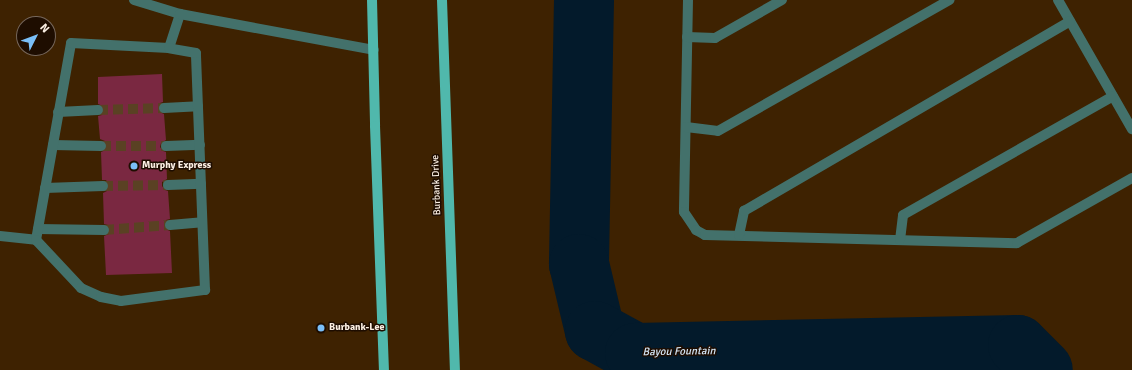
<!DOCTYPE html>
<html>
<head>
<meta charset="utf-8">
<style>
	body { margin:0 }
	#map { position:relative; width:1132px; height:370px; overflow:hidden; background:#3e2201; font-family:Signika,sans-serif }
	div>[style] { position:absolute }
	.river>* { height:60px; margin:-30px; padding:0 30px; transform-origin:30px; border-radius:30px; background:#031a2b }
	.building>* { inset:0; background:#7a2841 }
	.minor-tunnel>* { height:10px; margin-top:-5px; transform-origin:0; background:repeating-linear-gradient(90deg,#5a4123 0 10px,transparent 0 15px) }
	.minor>* { height:10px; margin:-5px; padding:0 5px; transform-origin:5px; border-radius:5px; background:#43716b }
	.major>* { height:10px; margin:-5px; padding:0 5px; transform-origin:5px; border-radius:5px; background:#50b8ac }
	.dots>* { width:11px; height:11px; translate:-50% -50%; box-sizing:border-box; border:2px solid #1e0d00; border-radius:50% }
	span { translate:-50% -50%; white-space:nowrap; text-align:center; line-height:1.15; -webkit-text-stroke:3px #1e0d00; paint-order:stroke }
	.poi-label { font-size:10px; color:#fbefe3; font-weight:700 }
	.left { translate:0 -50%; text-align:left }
	.street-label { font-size:10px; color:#fbefe3 }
	.water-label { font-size:11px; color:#d3e5f5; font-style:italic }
	.north { position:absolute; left:16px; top:16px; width:40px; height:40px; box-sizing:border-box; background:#1e0d00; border:1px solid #76675b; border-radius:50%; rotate:48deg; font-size:11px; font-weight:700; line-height:16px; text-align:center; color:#fbefe3 }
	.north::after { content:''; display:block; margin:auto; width:14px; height:18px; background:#7abff8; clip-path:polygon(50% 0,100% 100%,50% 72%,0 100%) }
</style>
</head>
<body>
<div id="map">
	<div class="river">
		<div style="left:584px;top:0;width:264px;rotate:91.1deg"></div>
		<div style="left:579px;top:264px;width:69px;rotate:76.6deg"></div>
		<div style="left:595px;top:331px;width:46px;rotate:28.8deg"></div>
		<div style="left:635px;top:353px;width:383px;rotate:-1.2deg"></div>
		<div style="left:1018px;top:345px;width:35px;rotate:45deg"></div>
	</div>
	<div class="building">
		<div style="clip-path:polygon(162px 74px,163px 102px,160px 103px,158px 108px,159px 112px,164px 114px,166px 140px,161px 143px,160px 147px,163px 151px,166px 152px,167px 179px,162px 182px,162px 186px,165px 190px,168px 191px,170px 219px,166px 220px,164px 225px,165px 229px,170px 231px,172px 273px,106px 275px,104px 236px,109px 234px,110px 230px,108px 225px,104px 224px,103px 193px,107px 191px,109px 185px,106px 180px,102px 180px,101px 152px,106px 150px,107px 146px,105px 141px,100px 139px,98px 116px,102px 115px,104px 110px,103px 106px,98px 104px,98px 77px)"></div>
	</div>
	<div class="minor-tunnel">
		<div style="left:98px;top:110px;width:66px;rotate:-1.7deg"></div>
		<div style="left:101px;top:146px;width:65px"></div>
		<div style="left:103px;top:186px;width:65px;rotate:-0.9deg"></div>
		<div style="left:104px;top:230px;width:66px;rotate:-4.3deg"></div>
	</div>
	<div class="minor">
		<div style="left:134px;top:0;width:48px;rotate:16.9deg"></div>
		<div style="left:688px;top:0;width:212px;rotate:91.1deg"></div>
		<div style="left:684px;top:212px;width:22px;rotate:56deg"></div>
		<div style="left:696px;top:230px;width:10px;rotate:29deg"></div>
		<div style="left:705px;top:235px;width:312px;rotate:1.5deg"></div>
		<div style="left:1017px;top:243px;width:132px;rotate:-29.5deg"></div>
		<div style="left:1058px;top:0;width:149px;rotate:60.2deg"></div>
		<div style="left:687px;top:37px;width:28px;rotate:2deg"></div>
		<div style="left:715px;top:38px;width:77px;rotate:-29.6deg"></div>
		<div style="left:164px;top:108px;width:34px;rotate:-3deg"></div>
		<div style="left:58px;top:112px;width:40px;rotate:-2.9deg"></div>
		<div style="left:686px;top:127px;width:32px;rotate:7deg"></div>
		<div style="left:718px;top:131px;width:266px;rotate:-29.5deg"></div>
		<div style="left:53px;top:145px;width:48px;rotate:1.2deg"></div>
		<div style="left:166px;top:146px;width:34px;rotate:-2deg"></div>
		<div style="left:168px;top:185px;width:33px;rotate:-2deg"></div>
		<div style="left:45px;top:188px;width:58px;rotate:-2deg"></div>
		<div style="left:170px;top:225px;width:32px;rotate:-5deg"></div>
		<div style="left:38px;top:229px;width:66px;rotate:0.9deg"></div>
		<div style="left:739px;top:235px;width:25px;rotate:-78deg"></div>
		<div style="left:744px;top:211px;width:377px;rotate:-30.2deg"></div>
		<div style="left:0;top:236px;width:36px;rotate:6deg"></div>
		<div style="left:36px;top:240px;width:200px;rotate:-79.9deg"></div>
		<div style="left:71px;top:43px;width:98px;rotate:2.9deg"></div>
		<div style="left:169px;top:48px;width:36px;rotate:-72deg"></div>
		<div style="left:180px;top:14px;width:197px;rotate:10.5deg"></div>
		<div style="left:36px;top:240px;width:66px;rotate:46.8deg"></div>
		<div style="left:81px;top:288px;width:22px;rotate:24deg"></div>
		<div style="left:101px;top:297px;width:20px;rotate:11deg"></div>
		<div style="left:121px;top:301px;width:85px;rotate:-7.5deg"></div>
		<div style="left:205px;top:290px;width:237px;rotate:-92.2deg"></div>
		<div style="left:196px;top:53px;width:27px;rotate:-170deg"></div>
		<div style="left:900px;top:240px;width:25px;rotate:-83deg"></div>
		<div style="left:903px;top:215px;width:241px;rotate:-29.5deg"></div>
	</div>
	<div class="major">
		<div style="left:372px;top:0;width:126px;rotate:88.6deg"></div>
		<div style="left:375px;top:126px;width:244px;rotate:87.9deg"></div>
		<div style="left:442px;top:0;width:370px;rotate:88deg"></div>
	</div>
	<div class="dots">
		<div style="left:134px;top:166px;background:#7abff8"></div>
		<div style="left:321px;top:328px;background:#7abff8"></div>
	</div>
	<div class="poi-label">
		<span class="left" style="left:142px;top:166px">Murphy Express</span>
		<span class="left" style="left:329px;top:328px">Burbank-Lee</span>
	</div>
	<div class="street-label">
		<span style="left:437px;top:185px;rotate:-92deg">Burbank Drive</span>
	</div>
	<div class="water-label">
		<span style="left:679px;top:352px;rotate:-1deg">Bayou Fountain</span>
	</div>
	<div class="north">N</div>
</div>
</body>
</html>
